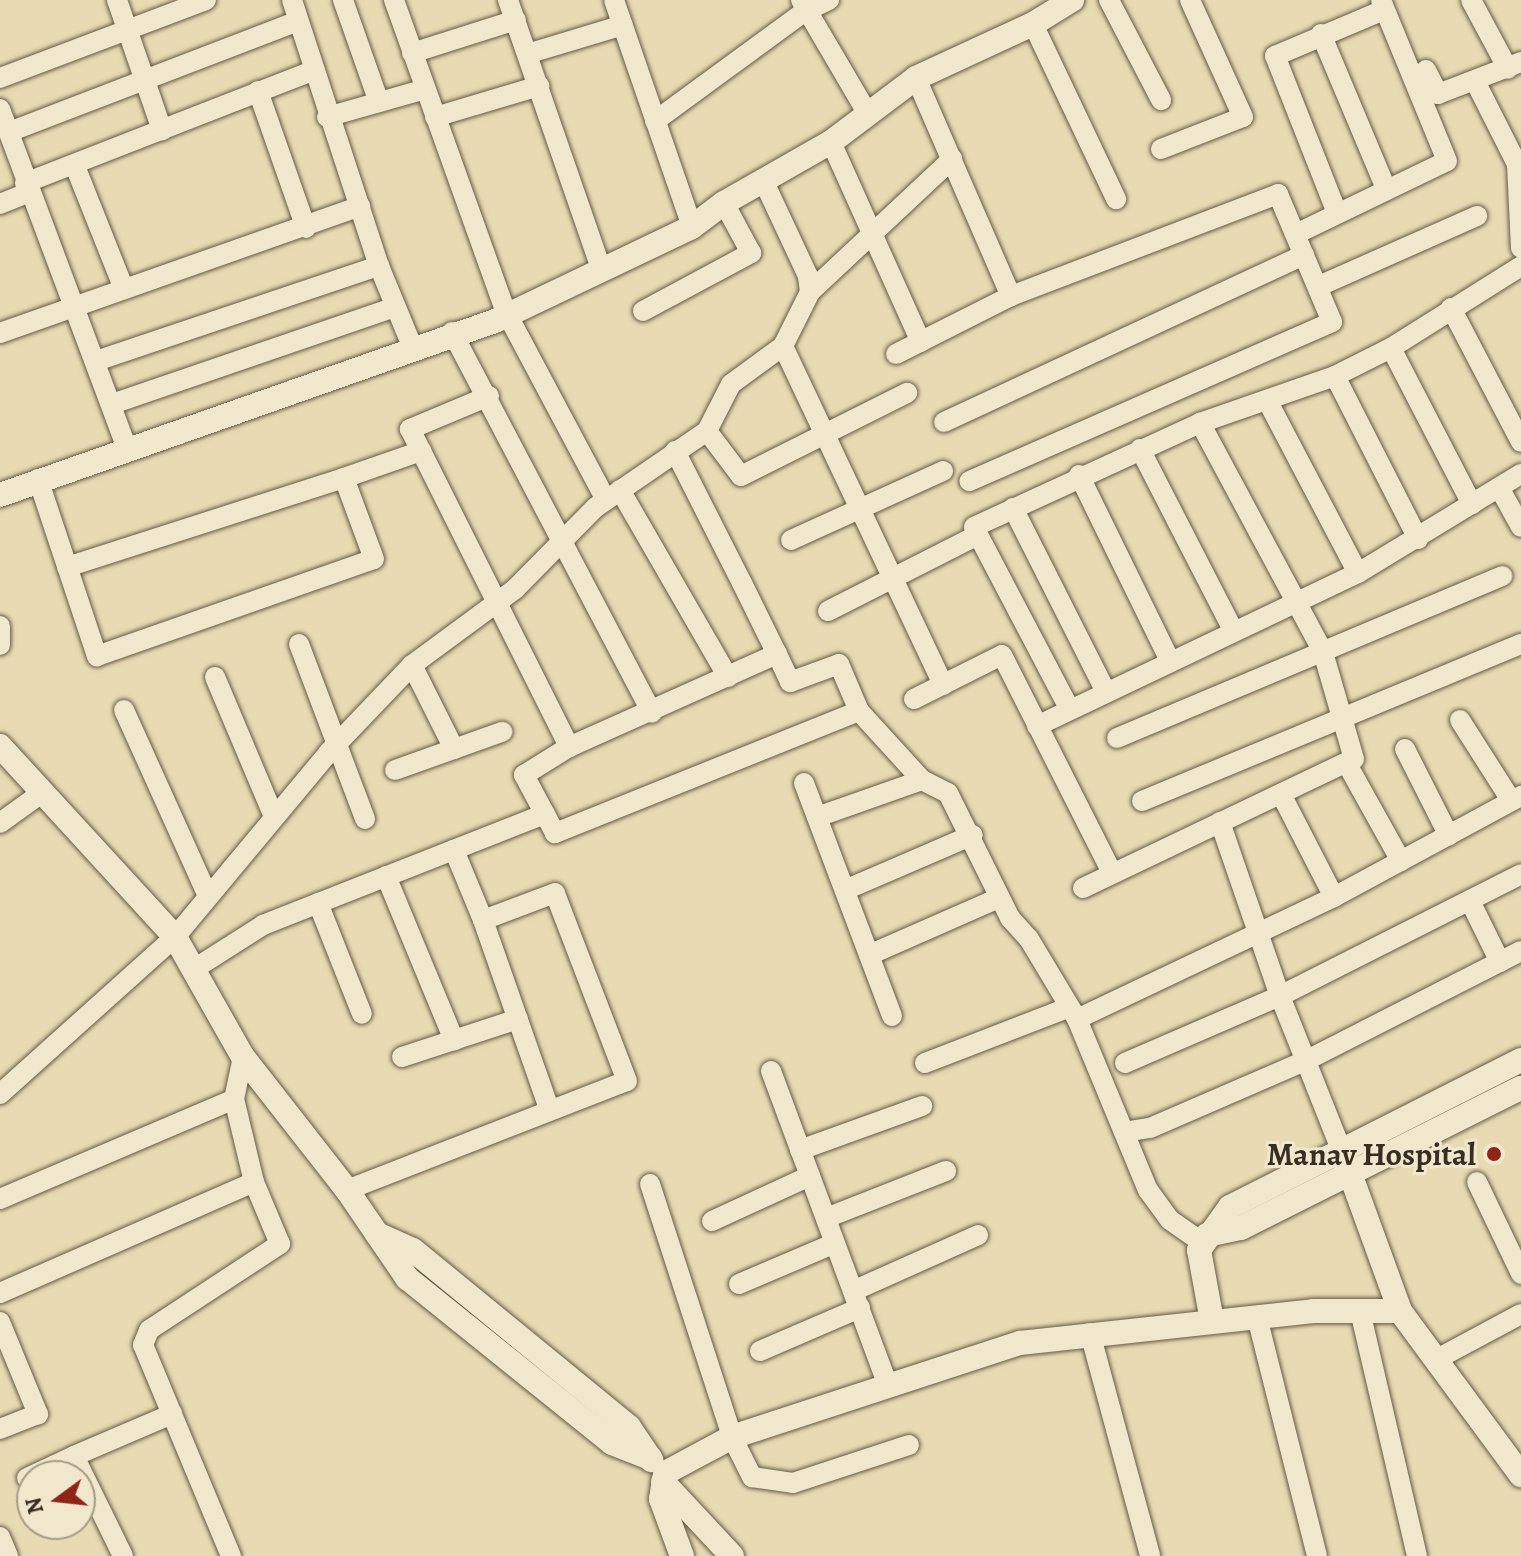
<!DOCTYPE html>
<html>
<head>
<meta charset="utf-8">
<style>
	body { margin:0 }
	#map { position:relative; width:1521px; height:1556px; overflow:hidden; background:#e8dab2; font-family:Alegreya,serif }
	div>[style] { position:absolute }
	.roads { filter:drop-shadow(0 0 2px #645946) drop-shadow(0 0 2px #645946) }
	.minor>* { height:20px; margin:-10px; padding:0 10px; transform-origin:10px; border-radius:10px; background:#f0e7cd }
	.tertiary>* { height:24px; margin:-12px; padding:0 12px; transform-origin:12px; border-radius:12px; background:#f0e7cd }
	.dots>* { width:22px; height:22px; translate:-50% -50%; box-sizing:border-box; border:4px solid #f0e7cd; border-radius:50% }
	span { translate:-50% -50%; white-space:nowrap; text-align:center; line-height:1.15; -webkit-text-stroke:6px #f0e7cd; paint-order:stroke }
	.poi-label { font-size:32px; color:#382e22; font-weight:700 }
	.right { translate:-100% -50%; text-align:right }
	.north { position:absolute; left:16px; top:1460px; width:80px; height:80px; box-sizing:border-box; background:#f0e7cd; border:2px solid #a69d89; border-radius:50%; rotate:255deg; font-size:22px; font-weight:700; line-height:32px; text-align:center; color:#382e22 }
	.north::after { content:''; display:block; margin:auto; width:28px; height:36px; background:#8f2418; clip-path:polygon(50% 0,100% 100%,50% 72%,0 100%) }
</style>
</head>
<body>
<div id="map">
	<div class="roads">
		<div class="minor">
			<div style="left:117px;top:0;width:138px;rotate:70.9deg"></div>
			<div style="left:292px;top:0;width:280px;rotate:71.9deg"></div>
			<div style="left:379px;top:266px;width:87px;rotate:67.6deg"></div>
			<div style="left:343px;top:0;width:108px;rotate:70.6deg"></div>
			<div style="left:394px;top:0;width:331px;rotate:70.3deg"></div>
			<div style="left:506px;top:312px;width:213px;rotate:62deg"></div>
			<div style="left:508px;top:0;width:285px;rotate:70.9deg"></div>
			<div style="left:614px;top:0;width:240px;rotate:71deg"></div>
			<div style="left:801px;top:0;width:132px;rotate:59.6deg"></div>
			<div style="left:1109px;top:0;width:113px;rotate:62.5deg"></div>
			<div style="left:1471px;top:0;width:78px;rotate:61.8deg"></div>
			<div style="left:1033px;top:24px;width:194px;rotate:64.6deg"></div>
			<div style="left:1321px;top:34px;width:168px;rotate:67.2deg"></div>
			<div style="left:412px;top:53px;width:109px;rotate:-17.6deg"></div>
			<div style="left:527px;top:54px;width:100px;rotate:-16.8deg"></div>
			<div style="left:1426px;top:70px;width:27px;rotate:63deg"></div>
			<div style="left:1438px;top:94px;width:89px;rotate:-21.1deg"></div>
			<div style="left:0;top:78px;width:220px;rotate:-20.7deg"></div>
			<div style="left:916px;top:78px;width:238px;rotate:66.5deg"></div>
			<div style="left:1476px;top:83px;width:91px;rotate:63.2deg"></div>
			<div style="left:1517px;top:164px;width:84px;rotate:87.3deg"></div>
			<div style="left:258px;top:91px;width:145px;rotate:70.7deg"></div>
			<div style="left:0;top:109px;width:362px;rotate:69.5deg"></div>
			<div style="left:327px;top:117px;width:102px;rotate:-15.9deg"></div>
			<div style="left:435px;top:117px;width:109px;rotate:-16.6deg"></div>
			<div style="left:655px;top:121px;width:185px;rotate:-36.2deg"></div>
			<div style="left:804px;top:12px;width:28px;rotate:-26deg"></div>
			<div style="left:9px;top:132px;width:310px;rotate:-21deg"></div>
			<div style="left:831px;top:142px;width:219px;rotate:65.8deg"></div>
			<div style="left:1161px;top:149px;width:88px;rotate:-21.3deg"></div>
			<div style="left:1243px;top:117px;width:128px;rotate:-114.4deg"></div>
			<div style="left:75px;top:166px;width:132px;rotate:68.3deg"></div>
			<div style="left:764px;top:182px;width:104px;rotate:64.9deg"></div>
			<div style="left:808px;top:276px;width:16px;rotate:83deg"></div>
			<div style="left:810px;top:292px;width:60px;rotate:116.6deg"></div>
			<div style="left:783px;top:346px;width:375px;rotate:64.7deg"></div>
			<div style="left:25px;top:183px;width:311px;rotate:-21.3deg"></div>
			<div style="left:0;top:204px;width:32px;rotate:-22deg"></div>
			<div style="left:1337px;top:213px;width:169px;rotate:-111.5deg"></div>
			<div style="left:1275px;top:56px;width:118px;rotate:-22.9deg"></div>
			<div style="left:1298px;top:233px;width:165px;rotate:-25.8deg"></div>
			<div style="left:1447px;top:161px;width:174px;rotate:-112.3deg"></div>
			<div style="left:1319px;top:286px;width:173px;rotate:-23.9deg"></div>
			<div style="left:810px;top:292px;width:195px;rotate:-43.1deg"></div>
			<div style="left:1451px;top:308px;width:151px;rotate:62.4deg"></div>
			<div style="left:643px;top:311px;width:123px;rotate:-28.2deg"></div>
			<div style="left:751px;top:253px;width:57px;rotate:-118.4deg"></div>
			<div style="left:452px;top:332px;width:430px;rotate:62.3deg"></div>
			<div style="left:0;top:333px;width:382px;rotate:-19.4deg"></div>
			<div style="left:783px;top:346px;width:64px;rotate:143.8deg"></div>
			<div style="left:731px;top:384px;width:53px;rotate:117.1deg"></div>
			<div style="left:707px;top:431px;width:56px;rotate:52.9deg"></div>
			<div style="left:741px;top:476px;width:186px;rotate:-26.6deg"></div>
			<div style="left:1391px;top:348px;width:176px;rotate:62.6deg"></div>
			<div style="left:896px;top:354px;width:129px;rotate:-26.8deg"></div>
			<div style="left:1011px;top:296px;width:286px;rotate:-20.9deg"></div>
			<div style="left:1278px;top:194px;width:139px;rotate:67.1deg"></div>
			<div style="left:1332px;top:322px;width:396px;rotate:156.3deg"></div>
			<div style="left:96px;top:361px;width:299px;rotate:-18.6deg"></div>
			<div style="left:1335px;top:376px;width:183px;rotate:63deg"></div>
			<div style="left:489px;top:396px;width:86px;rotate:157.3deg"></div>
			<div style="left:410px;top:429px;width:356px;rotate:63.4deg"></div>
			<div style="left:1267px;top:400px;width:195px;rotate:62.3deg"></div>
			<div style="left:112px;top:404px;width:299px;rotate:-18.9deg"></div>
			<div style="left:944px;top:422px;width:397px;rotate:-24.9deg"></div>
			<div style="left:1140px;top:449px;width:201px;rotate:62.8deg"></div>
			<div style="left:675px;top:451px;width:148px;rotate:63.1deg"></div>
			<div style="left:742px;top:583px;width:79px;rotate:63.8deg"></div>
			<div style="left:777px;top:654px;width:31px;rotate:65deg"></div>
			<div style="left:790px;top:682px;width:52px;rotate:-20.2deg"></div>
			<div style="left:839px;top:664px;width:51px;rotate:66.9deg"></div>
			<div style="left:859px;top:711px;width:328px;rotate:158.1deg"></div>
			<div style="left:555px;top:833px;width:66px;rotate:-118.1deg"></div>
			<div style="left:524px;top:775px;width:53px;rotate:-31.9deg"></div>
			<div style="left:569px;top:747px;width:228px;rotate:-24.1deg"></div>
			<div style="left:1079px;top:475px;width:205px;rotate:63.9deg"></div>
			<div style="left:344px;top:478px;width:82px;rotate:-19.3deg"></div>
			<div style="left:38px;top:479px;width:187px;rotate:71.6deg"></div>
			<div style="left:97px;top:656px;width:293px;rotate:-19.3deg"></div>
			<div style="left:374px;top:559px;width:86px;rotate:-110.3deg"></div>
			<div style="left:344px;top:478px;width:291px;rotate:162.2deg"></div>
			<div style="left:1500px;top:489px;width:43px;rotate:61.1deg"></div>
			<div style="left:620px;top:490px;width:216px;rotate:60deg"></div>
			<div style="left:1013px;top:508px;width:204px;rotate:63.2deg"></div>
			<div style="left:791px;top:540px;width:167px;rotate:-24.4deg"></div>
			<div style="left:828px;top:611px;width:168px;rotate:-26.9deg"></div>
			<div style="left:0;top:626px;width:19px;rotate:90deg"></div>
			<div style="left:299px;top:644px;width:187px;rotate:69.3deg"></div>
			<div style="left:412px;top:665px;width:94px;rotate:63.4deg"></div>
			<div style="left:215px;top:677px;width:152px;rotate:67.1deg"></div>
			<div style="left:914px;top:699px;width:98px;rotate:-26.6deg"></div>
			<div style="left:1002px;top:655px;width:244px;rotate:63.2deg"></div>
			<div style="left:1069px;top:708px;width:204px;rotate:-117.7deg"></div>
			<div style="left:974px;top:527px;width:249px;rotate:-24.7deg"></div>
			<div style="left:1200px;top:423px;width:143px;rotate:-19.2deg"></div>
			<div style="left:1335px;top:376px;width:63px;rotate:-26.6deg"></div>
			<div style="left:1391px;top:348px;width:154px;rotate:-32.2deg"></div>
			<div style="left:124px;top:710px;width:204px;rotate:65.7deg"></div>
			<div style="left:859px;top:711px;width:93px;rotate:47.6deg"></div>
			<div style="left:922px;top:780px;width:29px;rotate:27deg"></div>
			<div style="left:948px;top:793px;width:140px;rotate:63.6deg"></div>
			<div style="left:1010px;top:918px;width:28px;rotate:48deg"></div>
			<div style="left:1029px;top:939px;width:93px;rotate:59deg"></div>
			<div style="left:1077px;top:1019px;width:185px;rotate:67.5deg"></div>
			<div style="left:1148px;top:1190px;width:37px;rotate:54deg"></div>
			<div style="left:1170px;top:1220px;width:38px;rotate:35deg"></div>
			<div style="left:1460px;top:720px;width:95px;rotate:57.5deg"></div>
			<div style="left:1037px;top:726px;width:356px;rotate:-25.5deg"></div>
			<div style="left:1358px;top:573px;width:191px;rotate:-31.3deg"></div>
			<div style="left:1117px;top:738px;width:418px;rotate:-22.8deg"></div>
			<div style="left:1405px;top:749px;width:97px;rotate:63.2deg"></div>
			<div style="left:1347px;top:764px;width:111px;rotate:60.9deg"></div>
			<div style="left:395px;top:770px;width:114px;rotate:-19.6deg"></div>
			<div style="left:804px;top:783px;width:249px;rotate:69.3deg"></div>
			<div style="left:1281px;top:794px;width:116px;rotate:62.8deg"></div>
			<div style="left:1142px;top:801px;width:410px;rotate:-22.5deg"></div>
			<div style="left:817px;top:817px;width:111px;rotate:-19.4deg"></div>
			<div style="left:1220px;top:822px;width:184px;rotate:71deg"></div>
			<div style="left:1280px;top:996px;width:170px;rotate:68.3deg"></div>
			<div style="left:0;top:823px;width:53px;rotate:-35.8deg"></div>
			<div style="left:386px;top:876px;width:178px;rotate:67.5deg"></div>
			<div style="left:1083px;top:888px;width:300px;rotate:-25.5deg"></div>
			<div style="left:1354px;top:759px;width:111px;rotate:-106.2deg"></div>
			<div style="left:1323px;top:652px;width:260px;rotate:-118.2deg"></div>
			<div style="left:845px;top:890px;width:139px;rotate:-23.3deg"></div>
			<div style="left:1470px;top:901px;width:68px;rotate:63.8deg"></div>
			<div style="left:318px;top:903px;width:119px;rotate:68.4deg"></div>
			<div style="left:483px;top:920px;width:202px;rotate:70.7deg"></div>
			<div style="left:869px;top:955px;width:142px;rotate:-23.7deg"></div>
			<div style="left:194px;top:969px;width:82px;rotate:-32.5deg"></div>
			<div style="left:263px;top:925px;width:303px;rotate:-21.5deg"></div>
			<div style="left:1077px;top:1019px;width:284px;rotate:-25.4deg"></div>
			<div style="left:1334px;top:897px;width:213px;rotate:-28.4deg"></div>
			<div style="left:402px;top:1057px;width:122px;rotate:-18.1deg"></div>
			<div style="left:925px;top:1063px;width:155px;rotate:-21.1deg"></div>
			<div style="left:1125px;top:1063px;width:169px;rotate:-23.4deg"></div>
			<div style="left:1280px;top:996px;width:270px;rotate:-26.8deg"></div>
			<div style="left:771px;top:1071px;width:336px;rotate:69.6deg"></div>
			<div style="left:0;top:1094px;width:235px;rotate:-41.9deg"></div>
			<div style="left:175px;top:937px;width:241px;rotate:-50.2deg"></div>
			<div style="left:329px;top:752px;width:120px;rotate:-46.3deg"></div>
			<div style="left:412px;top:665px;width:128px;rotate:-36.4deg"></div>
			<div style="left:515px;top:589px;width:115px;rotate:-45.4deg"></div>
			<div style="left:596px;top:507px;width:135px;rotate:-34.4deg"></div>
			<div style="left:1124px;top:1132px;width:26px;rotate:-9deg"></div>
			<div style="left:1150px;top:1128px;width:171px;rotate:-23.4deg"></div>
			<div style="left:1307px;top:1060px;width:240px;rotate:-27deg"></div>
			<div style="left:800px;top:1150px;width:130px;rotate:-19.8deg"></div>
			<div style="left:1477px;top:1182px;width:102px;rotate:64.4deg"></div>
			<div style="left:650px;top:1184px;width:266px;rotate:72deg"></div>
			<div style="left:732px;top:1437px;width:45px;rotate:63.4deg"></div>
			<div style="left:752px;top:1477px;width:41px;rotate:8.3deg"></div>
			<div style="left:793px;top:1483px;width:122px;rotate:-18.1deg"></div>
			<div style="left:347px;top:1190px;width:300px;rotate:-21.3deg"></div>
			<div style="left:627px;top:1081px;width:201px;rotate:-111deg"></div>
			<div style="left:555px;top:893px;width:77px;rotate:159.4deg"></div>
			<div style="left:483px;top:920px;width:76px;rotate:-112.5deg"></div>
			<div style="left:0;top:1199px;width:254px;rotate:-23.1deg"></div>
			<div style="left:826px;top:1218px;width:129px;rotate:-21.4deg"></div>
			<div style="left:712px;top:1221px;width:108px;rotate:-24.7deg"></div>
			<div style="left:739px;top:1284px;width:104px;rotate:-23.1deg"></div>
			<div style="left:853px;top:1291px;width:137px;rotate:-24.1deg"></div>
			<div style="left:0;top:1293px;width:277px;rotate:-23.6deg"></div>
			<div style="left:1360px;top:1311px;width:252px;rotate:76.9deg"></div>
			<div style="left:1257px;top:1317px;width:246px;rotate:75.9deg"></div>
			<div style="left:0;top:1322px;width:100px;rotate:67.6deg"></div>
			<div style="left:38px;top:1414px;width:41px;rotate:158.5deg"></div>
			<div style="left:1090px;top:1333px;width:231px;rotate:74.9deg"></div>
			<div style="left:760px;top:1351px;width:109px;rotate:-23.3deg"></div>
			<div style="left:1437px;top:1359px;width:95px;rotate:-28.2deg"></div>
			<div style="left:27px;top:1478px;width:52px;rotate:-25.1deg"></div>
			<div style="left:0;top:1537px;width:21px;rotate:67deg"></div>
			<div style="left:123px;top:1556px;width:111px;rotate:-116.1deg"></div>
			<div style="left:74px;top:1456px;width:107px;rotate:-23.2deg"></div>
			<div style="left:231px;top:1556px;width:229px;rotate:-112.6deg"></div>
			<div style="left:143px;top:1345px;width:16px;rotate:-68deg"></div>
			<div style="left:149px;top:1330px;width:157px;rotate:-33.3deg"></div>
			<div style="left:280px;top:1244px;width:67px;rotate:-112.8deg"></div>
			<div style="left:254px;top:1182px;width:85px;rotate:-103.5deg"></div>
			<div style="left:234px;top:1099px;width:43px;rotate:-77.9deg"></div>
		</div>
		<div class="tertiary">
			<div style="left:0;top:495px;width:525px;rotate:-19.37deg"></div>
			<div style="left:495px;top:321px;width:218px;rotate:-25.5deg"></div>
			<div style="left:692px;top:227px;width:40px;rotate:-37deg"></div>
			<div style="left:724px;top:203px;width:123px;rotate:-29.7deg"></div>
			<div style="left:831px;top:142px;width:106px;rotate:-37deg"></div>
			<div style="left:916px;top:78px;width:129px;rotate:-24.8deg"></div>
			<div style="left:1033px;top:24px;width:46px;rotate:-31.6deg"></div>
			<div style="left:0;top:746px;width:259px;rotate:47.5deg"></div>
			<div style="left:175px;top:937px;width:138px;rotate:60.5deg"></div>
			<div style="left:243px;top:1057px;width:169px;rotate:52deg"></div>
			<div style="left:347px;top:1190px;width:107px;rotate:55.7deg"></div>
			<div style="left:407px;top:1278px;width:263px;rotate:38.8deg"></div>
			<div style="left:612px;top:1443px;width:41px;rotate:21.5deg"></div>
			<div style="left:1343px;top:1154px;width:167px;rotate:70deg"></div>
			<div style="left:1400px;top:1311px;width:204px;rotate:53.6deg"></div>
			<div style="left:377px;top:1234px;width:39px;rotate:24deg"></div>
			<div style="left:413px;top:1250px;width:279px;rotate:39.3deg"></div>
			<div style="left:629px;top:1427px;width:40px;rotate:56deg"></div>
			<div style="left:1207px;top:1235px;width:35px;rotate:-12deg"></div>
			<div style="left:1241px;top:1228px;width:313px;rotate:-26.6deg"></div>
			<div style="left:1212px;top:1321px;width:72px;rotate:-100.4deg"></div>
			<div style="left:1199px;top:1250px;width:53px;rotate:-54.2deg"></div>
			<div style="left:1230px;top:1207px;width:326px;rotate:-26.8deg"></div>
			<div style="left:663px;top:1482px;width:101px;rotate:47deg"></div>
			<div style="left:682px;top:1556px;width:61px;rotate:-110.2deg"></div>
			<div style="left:661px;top:1499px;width:26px;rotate:-81deg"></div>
			<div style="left:665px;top:1473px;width:76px;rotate:-28.2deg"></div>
			<div style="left:732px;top:1437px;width:303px;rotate:-18.1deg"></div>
			<div style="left:1020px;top:1343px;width:295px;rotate:-6.2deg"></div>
			<div style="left:1313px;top:1311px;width:87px"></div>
		</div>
	</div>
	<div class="dots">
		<div style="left:1494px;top:1154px;background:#8f2418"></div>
	</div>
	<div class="poi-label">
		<span class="right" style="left:1476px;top:1154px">Manav Hospital</span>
	</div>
	<div class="north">N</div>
</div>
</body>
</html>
